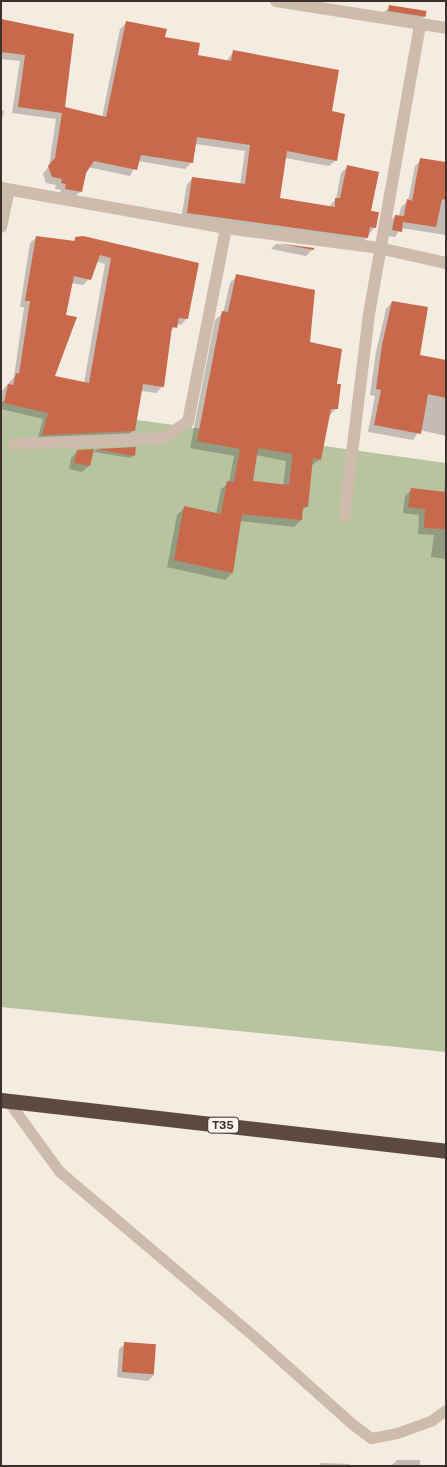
<!DOCTYPE html>
<html>
<head>
<meta charset="utf-8">
<style>
	body { margin:0 }
	#map { position:relative; width:447px; height:1467px; overflow:hidden; background:#f4ebe1; font-family:"Public Sans",sans-serif }
	div>[style] { position:absolute }
	.green>* { inset:0; background:#b8c4a0 }
	.shadow>* { inset:0; background:#0003 }
	.building>* { inset:0; background:#c8694b; transform-origin:0 0 }
	.lane>* { height:11px; margin:-5.5px; padding:0 5.5px; transform-origin:5.5px; border-radius:5.5px; background:#cdbbac }
	.street>* { height:12px; margin:-6px; padding:0 6px; transform-origin:6px; border-radius:6px; background:#cdbbac }
	.highway>* { height:15px; margin:-7.5px; padding:0 7.5px; transform-origin:7.5px; border-radius:7.5px; background:#5c4a42 }
	span { translate:-50% -50%; white-space:nowrap; text-align:center; line-height:1.15; -webkit-text-stroke:4px #fbf5ee; paint-order:stroke }
	.shield-label span { padding:1px 4px; background:#fbf5ee; border:1px solid; border-radius:4px; -webkit-text-stroke-width:0 }
	.shield-label { font-size:11px; color:#3b302b; font-weight:700 }
	.frame { position:absolute; inset:0; border:2px solid #3b302b; pointer-events:none }
</style>
</head>
<body>
<div id="map">
	<div class="green">
		<div style="clip-path:polygon(1px 401px,446px 463px,446px 1052px,1px 1007px)"></div>
	</div>
	<div class="shadow">
		<div style="clip-path:polygon(390px 7px,425px 16px,418px 23px,383px 13px)"></div>
		<div style="clip-path:polygon(1px 19px,73px 35px,64px 108px,102px 117px,120px 29px,127px 22px,196px 56px,226px 62px,233px 52px,330px 112px,336px 160px,329px 166px,285px 158px,279px 199px,329px 207px,336px 199px,341px 173px,347px 167px,375px 227px,361px 244px,181px 219px,187px 184px,193px 178px,240px 185px,245px 151px,195px 144px,192px 162px,185px 169px,138px 161px,130px 176px,88px 167px,81px 191px,74px 197px,60px 195px,61px 190px,55px 189px,56px 185px,46px 183px,43px 174px,49px 166px,56px 119px,12px 113px,20px 61px,1px 59px)"></div>
		<div style="clip-path:polygon(1px 110px,4px 111px,1px 125px)"></div>
		<div style="clip-path:polygon(446px 156px,446px 235px,401px 228px,395px 237px,387px 236px,389px 222px,395px 216px,399px 217px,401px 207px,408px 201px,415px 166px,421px 160px,445px 164px)"></div>
		<div style="clip-path:polygon(evenodd,37px 237px,72px 242px,76px 238px,198px 264px,187px 318px,181px 325px,176px 324px,170px 333px,163px 386px,156px 393px,141px 391px,133px 430px,127px 437px,37px 441px,43px 419px,1px 409px,2px 391px,14px 377px,24px 307px,20px 307px,30px 243px,37px 237px,96px 261px,105px 264px,84px 383px,53px 376px,72px 283px,83px 285px,89px 279px,96px 261px)"></div>
		<div style="clip-path:polygon(276px 244px,313px 249px,306px 256px,271px 249px)"></div>
		<div style="clip-path:polygon(evenodd,237px 276px,308px 343px,336px 385px,336px 409px,329px 416px,320px 459px,311px 466px,307px 506px,302px 511px,301px 520px,294px 527px,240px 521px,232px 573px,225px 580px,167px 567px,177px 515px,184px 508px,216px 514px,221px 489px,229px 483px,234px 456px,190px 448px,215px 320px,223px 313px,230px 283px,237px 276px,256px 455px,286px 461px,283px 486px,252px 483px,256px 455px)"></div>
		<div style="clip-path:polygon(392px 302px,418px 356px,446px 362px,446px 436px,420px 430px,413px 440px,368px 432px,375px 396px,370px 395px,376px 352px,386px 309px)"></div>
		<div style="clip-path:polygon(135px 449px,131px 458px,94px 452px,95px 450px)"></div>
		<div style="clip-path:polygon(78px 451px,89px 466px,82px 472px,69px 469px,71px 458px)"></div>
		<div style="clip-path:polygon(446px 474px,446px 559px,431px 557px,434px 535px,418px 534px,419px 515px,403px 513px,405px 496px,411px 490px,444px 492px)"></div>
		<div style="clip-path:polygon(125px 1344px,154px 1375px,148px 1381px,117px 1377px,119px 1349px)"></div>
		<div style="clip-path:polygon(397px 1460px,420px 1460px,420px 1466px,391px 1466px)"></div>
		<div style="clip-path:polygon(321px 1463px,350px 1464px,350px 1466px,318px 1466px)"></div>
	</div>
	<div class="building">
		<div style="left:389px;top:5px;width:38px;height:6px;rotate:9deg"></div>
		<div style="clip-path:polygon(1px 19px,74px 34px,65px 107px,106px 117px,126px 21px,167px 29px,165px 37px,200px 43px,198px 55px,231px 61px,233px 50px,339px 70px,332px 111px,345px 114px,337px 161px,287px 151px,280px 198px,335px 207px,335px 198px,340px 198px,347px 165px,379px 172px,371px 211px,379px 212px,376px 228px,370px 227px,368px 238px,187px 213px,192px 177px,245px 184px,250px 145px,197px 137px,193px 163px,141px 155px,137px 170px,94px 161px,86px 173px,82px 192px,65px 189px,66px 184px,61px 183px,62px 179px,52px 177px,48px 166px,55px 158px,62px 113px,18px 107px,25px 55px,1px 52px)"></div>
		<div style="clip-path:polygon(420px 158px,446px 162px,446px 200px,442px 199px,436px 227px,403px 222px,402px 232px,392px 230px,395px 215px,404px 216px,407px 199px,412px 201px)"></div>
		<div style="clip-path:polygon(evenodd,36px 236px,75px 241px,75px 237px,83px 236px,199px 263px,188px 319px,179px 318px,177px 328px,172px 327px,164px 387px,143px 384px,135px 431px,42px 435px,48px 413px,4px 403px,8px 384px,13px 385px,16px 373px,19px 374px,30px 301px,25px 301px,36px 236px,100px 255px,111px 258px,89px 383px,55px 376px,77px 317px,66px 315px,74px 276px,91px 280px,100px 255px)"></div>
		<div style="clip-path:polygon(276px 243px,314px 248px,314px 250px)"></div>
		<div style="clip-path:polygon(evenodd,236px 274px,315px 290px,310px 342px,342px 349px,337px 384px,341px 384px,338px 409px,331px 409px,321px 460px,313px 458px,308px 507px,303px 506px,302px 520px,242px 514px,233px 573px,174px 560px,184px 506px,221px 514px,227px 481px,234px 482px,240px 449px,197px 441px,222px 311px,228px 312px,236px 274px,258px 448px,293px 454px,289px 485px,253px 481px,258px 448px)"></div>
		<div style="clip-path:polygon(392px 301px,428px 307px,420px 355px,446px 360px,446px 398px,428px 394px,421px 434px,374px 425px,381px 390px,376px 389px,382px 345px)"></div>
		<div style="clip-path:polygon(136px 447px,135px 456px,95px 449px)"></div>
		<div style="clip-path:polygon(94px 449px,90px 466px,74px 463px,77px 450px)"></div>
		<div style="clip-path:polygon(411px 488px,446px 492px,446px 529px,424px 528px,425px 509px,408px 507px)"></div>
		<div style="left:124px;top:1342px;width:32px;height:30px;rotate:4deg"></div>
	</div>
	<div class="lane">
		<div style="left:8px;top:1101px;width:87px;rotate:53.9deg"></div>
		<div style="left:59px;top:1171px;width:258px;rotate:40.3deg"></div>
		<div style="left:256px;top:1338px;width:127px;rotate:41.8deg"></div>
		<div style="left:351px;top:1423px;width:25px;rotate:37deg"></div>
		<div style="left:371px;top:1438px;width:26px;rotate:-11deg"></div>
		<div style="left:397px;top:1433px;width:37px;rotate:-20deg"></div>
		<div style="left:432px;top:1420px;width:17px;rotate:-36deg"></div>
	</div>
	<div class="street">
		<div style="left:276px;top:1px;width:172px;rotate:9deg"></div>
		<div style="left:1px;top:188px;width:229px;rotate:10.1deg"></div>
		<div style="left:226px;top:228px;width:154px;rotate:7.4deg"></div>
		<div style="left:379px;top:248px;width:69px;rotate:12.6deg"></div>
		<div style="left:1px;top:227px;width:38px;rotate:-78deg"></div>
		<div style="left:15px;top:444px;width:149px;rotate:-2.3deg"></div>
		<div style="left:164px;top:438px;width:29px;rotate:-34deg"></div>
		<div style="left:188px;top:422px;width:198px;rotate:-78.9deg"></div>
		<div style="left:344px;top:518px;width:206px;rotate:-83deg"></div>
		<div style="left:369px;top:314px;width:293px;rotate:-80deg"></div>
	</div>
	<div class="highway">
		<div style="left:1px;top:1100px;width:448px;rotate:6.5deg"></div>
	</div>
	<div class="shield-label">
		<span style="left:223px;top:1125px">T35</span>
	</div>
	<div class="frame"></div>
</div>
</body>
</html>
